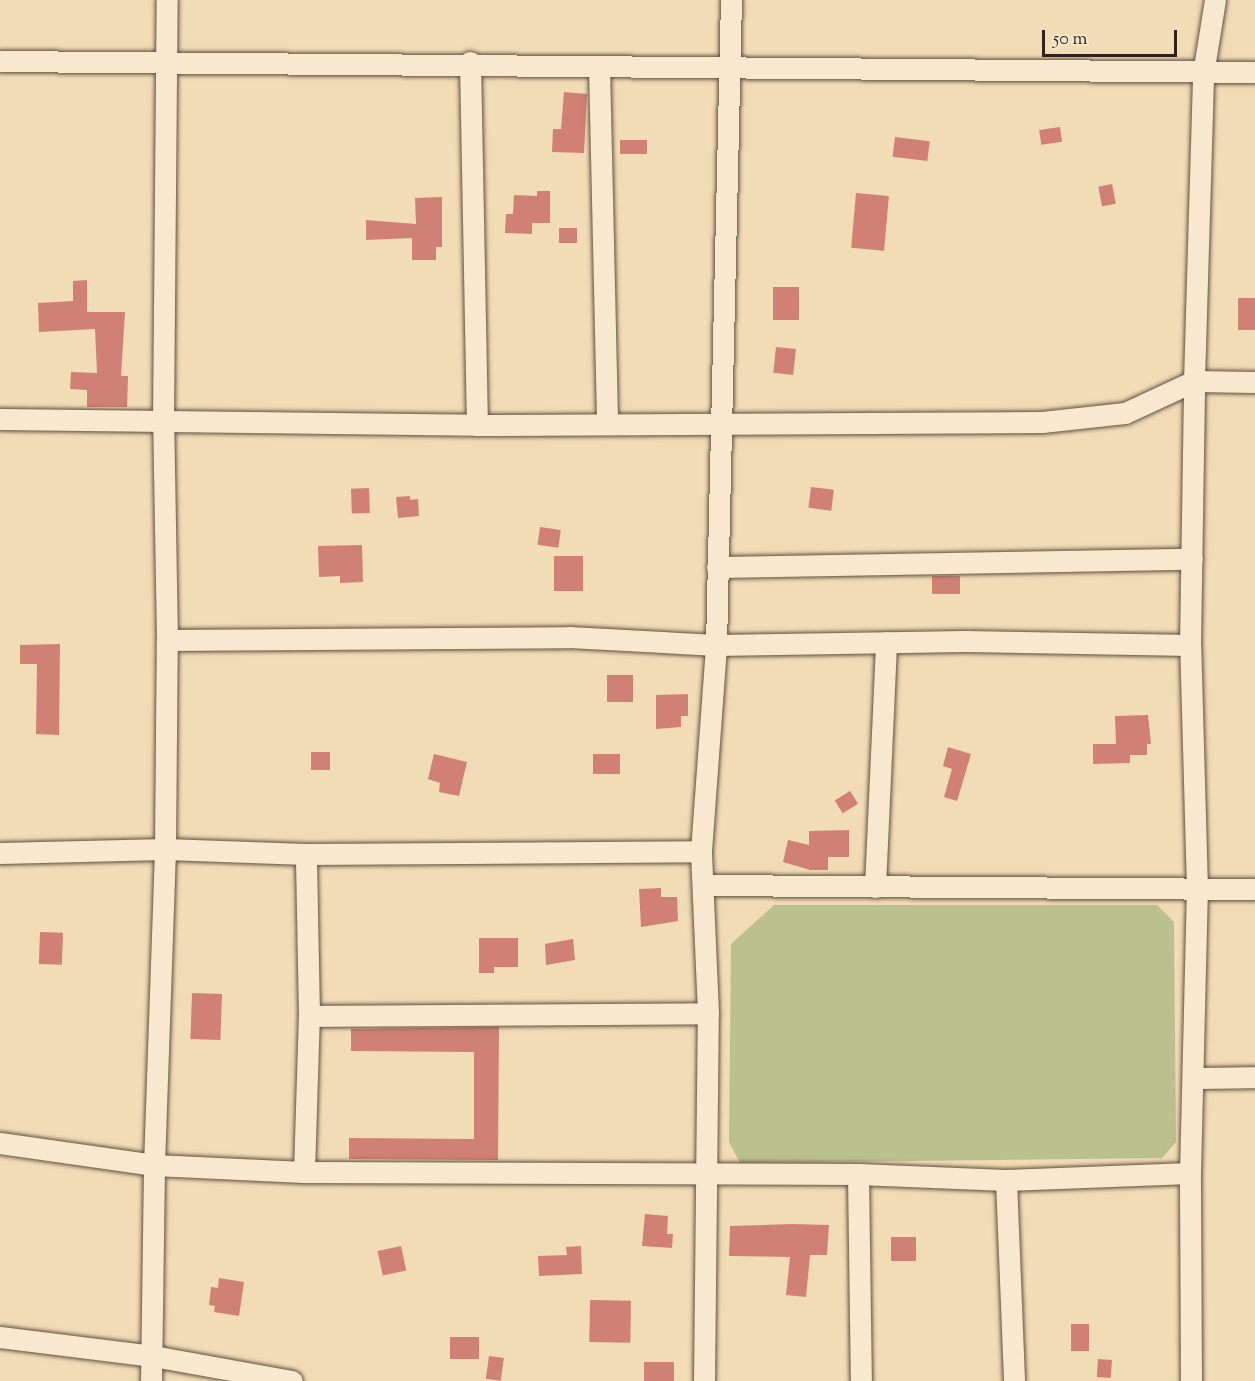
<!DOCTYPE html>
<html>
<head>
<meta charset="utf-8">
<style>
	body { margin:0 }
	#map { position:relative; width:1255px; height:1381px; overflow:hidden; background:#f2dcb5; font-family:"Sorts Mill Goudy",serif }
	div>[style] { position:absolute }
	.green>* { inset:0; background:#bac08e }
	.building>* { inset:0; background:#d08075; transform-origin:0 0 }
	.roads { filter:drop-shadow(0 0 2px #615041) drop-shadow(0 0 2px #615041) }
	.minor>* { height:21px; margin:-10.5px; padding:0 10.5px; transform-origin:10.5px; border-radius:10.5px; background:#f7e8cf }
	span { translate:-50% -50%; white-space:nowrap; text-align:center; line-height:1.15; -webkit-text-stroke:4.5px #f7e8cf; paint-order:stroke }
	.scale { position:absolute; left:1042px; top:30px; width:135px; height:27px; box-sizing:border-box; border:3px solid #31211a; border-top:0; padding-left:8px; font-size:18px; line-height:21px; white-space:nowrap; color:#31211a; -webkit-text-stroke:4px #f7e8cf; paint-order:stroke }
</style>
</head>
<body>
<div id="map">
	<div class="green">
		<div style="clip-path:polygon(774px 905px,1157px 905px,1174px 922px,1176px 1142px,1162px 1158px,740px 1163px,729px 1142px,731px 944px)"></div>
	</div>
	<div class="building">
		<div style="clip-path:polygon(564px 92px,587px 94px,584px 153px,552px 152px,553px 129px,561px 129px)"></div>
		<div style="left:1060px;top:127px;width:15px;height:21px;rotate:82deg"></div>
		<div style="left:895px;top:137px;width:35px;height:20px;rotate:7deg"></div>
		<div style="left:620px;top:140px;width:27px;height:14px"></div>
		<div style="left:1112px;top:184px;width:20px;height:14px;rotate:79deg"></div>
		<div style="clip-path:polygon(537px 191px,550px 191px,550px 223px,532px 223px,532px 234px,505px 233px,506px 214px,513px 214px,514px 195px,537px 196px)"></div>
		<div style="left:856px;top:193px;width:33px;height:55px;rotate:5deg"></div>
		<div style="clip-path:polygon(442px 197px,442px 247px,436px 247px,436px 260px,412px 260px,412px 238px,366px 240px,366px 220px,416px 224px,415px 198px)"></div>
		<div style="left:559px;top:228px;width:18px;height:15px"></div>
		<div style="clip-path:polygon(87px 280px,87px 312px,125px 312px,121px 376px,128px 376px,127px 407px,87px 407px,87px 390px,70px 389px,71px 372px,97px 373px,95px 329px,39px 332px,38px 303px,73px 301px,73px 281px)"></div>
		<div style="left:773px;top:287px;width:26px;height:33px"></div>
		<div style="left:1238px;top:298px;width:17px;height:32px"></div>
		<div style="left:776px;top:347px;width:20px;height:26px;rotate:6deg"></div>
		<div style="left:811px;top:487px;width:23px;height:21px;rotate:7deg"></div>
		<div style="left:369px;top:488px;width:25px;height:18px;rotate:88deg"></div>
		<div style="clip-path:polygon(410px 496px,410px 500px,418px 499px,419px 516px,398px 518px,396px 497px)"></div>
		<div style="left:540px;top:527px;width:21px;height:18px;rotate:8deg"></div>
		<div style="clip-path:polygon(362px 545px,363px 582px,340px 583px,340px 576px,319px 577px,318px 546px)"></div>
		<div style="left:583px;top:556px;width:35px;height:29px;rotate:90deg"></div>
		<div style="left:932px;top:576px;width:28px;height:18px"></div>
		<div style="clip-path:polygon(60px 644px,59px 735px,36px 734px,37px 664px,20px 664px,20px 645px)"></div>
		<div style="left:607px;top:675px;width:26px;height:27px"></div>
		<div style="clip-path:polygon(688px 694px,688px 716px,681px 716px,681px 727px,656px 729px,656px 695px)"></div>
		<div style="clip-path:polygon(1148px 715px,1151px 744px,1147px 744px,1147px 755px,1130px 755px,1130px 763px,1093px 764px,1093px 744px,1116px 744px,1115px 716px)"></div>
		<div style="clip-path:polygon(948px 747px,971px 754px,957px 801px,944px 797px,952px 769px,943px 766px)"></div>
		<div style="left:311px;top:752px;width:19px;height:18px"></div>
		<div style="clip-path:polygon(434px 754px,467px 762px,459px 796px,439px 792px,440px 783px,428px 779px)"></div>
		<div style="left:593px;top:754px;width:27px;height:20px"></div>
		<div style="left:850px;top:791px;width:15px;height:18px;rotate:58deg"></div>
		<div style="clip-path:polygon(849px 830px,849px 857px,828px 857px,828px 870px,810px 870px,783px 862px,788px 840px,809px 845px,809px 831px)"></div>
		<div style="clip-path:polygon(661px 888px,661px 897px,677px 897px,678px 921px,641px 927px,639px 889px)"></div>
		<div style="left:40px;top:932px;width:23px;height:32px;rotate:2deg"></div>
		<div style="clip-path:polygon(479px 938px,518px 938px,518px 967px,494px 967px,494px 973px,479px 973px)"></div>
		<div style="clip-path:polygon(573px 939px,575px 960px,546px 965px,545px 944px)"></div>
		<div style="left:192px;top:993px;width:30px;height:46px;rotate:2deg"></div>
		<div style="clip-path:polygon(499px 1027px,498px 1160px,349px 1159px,349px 1138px,474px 1139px,474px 1052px,351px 1051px,351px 1029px)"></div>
		<div style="clip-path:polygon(645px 1214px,668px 1216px,667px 1234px,673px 1234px,672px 1248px,642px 1246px)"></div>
		<div style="clip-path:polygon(792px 1224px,829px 1225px,827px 1255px,810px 1255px,806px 1297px,786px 1295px,790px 1257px,729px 1256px,730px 1226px)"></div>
		<div style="left:891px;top:1237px;width:25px;height:24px"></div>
		<div style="left:401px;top:1246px;width:25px;height:24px;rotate:78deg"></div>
		<div style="clip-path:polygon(581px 1246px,582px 1274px,539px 1276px,538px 1256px,567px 1255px,566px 1247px)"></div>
		<div style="clip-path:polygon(219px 1278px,244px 1282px,239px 1316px,214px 1312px,215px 1306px,209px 1305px,211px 1287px,218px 1288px)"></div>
		<div style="left:590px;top:1300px;width:41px;height:42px;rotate:1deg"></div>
		<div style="left:1071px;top:1324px;width:18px;height:27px"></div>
		<div style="left:450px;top:1337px;width:29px;height:22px"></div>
		<div style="left:489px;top:1356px;width:15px;height:23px;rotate:8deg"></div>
		<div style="left:1098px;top:1359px;width:14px;height:18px;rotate:4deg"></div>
		<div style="left:644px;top:1362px;width:30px;height:19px"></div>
	</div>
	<div class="roads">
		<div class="minor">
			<div style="left:0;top:61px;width:1255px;rotate:0.5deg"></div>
			<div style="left:470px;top:62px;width:363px;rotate:88.9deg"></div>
			<div style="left:599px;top:66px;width:357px;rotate:88.7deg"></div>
			<div style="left:0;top:419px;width:477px;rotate:0.7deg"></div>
			<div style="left:477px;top:425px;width:565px;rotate:-0.3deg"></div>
			<div style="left:1042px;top:422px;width:83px;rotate:-6.2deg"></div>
			<div style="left:1125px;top:413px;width:76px;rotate:-24.9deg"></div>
			<div style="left:1194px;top:381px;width:61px;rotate:0.9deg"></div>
			<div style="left:717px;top:567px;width:475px;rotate:-1deg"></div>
			<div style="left:167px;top:640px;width:402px;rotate:-0.4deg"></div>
			<div style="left:569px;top:637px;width:147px;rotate:3.1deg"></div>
			<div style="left:716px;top:645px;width:249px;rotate:-0.9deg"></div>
			<div style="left:965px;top:641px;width:225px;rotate:1deg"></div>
			<div style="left:0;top:853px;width:165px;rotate:-1.4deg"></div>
			<div style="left:165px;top:849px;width:141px;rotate:2deg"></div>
			<div style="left:306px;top:854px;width:395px;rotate:-0.4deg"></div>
			<div style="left:704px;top:885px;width:551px;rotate:0.42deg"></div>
			<div style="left:875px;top:887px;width:245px;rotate:-87.4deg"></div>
			<div style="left:309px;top:1016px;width:399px;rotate:-0.4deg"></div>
			<div style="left:1194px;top:1078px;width:61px;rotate:-0.9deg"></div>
			<div style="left:0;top:1143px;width:156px;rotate:8.1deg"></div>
			<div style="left:154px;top:1165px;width:150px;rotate:2.7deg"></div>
			<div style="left:304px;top:1172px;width:554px;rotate:0.21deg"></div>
			<div style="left:858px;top:1174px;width:148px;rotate:2.3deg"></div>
			<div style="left:1006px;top:1180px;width:184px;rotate:-2.2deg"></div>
			<div style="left:304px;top:1172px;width:156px;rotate:-88.2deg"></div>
			<div style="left:309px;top:1016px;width:162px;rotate:-91.1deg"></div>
			<div style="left:858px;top:1174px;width:207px;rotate:89.2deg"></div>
			<div style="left:1006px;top:1180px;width:201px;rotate:87.7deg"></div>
			<div style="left:0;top:1337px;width:154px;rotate:7.1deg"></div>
			<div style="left:153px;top:1356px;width:141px;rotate:10.2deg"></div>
			<div style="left:151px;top:1381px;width:216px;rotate:-89.2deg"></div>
			<div style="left:154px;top:1165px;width:316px;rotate:-88deg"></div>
			<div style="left:165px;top:849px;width:209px;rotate:-89.5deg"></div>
			<div style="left:167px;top:640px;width:219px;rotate:-91deg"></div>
			<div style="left:163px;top:421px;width:421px;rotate:-89.5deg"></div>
			<div style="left:704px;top:1381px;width:368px;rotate:-89.4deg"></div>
			<div style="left:708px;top:1013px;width:162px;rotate:-92.5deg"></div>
			<div style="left:701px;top:851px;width:207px;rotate:-85.8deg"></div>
			<div style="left:716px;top:645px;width:645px;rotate:-88.67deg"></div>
			<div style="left:1191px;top:1381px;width:208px;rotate:-90.3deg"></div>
			<div style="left:1190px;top:1173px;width:284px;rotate:-88.6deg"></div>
			<div style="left:1197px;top:889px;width:244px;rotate:-91.6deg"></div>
			<div style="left:1190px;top:645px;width:264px;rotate:-89.1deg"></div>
			<div style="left:1194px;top:381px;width:307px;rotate:-88.3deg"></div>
			<div style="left:1203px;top:74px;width:75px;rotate:-80.8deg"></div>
		</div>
	</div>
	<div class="scale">50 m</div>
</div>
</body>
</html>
